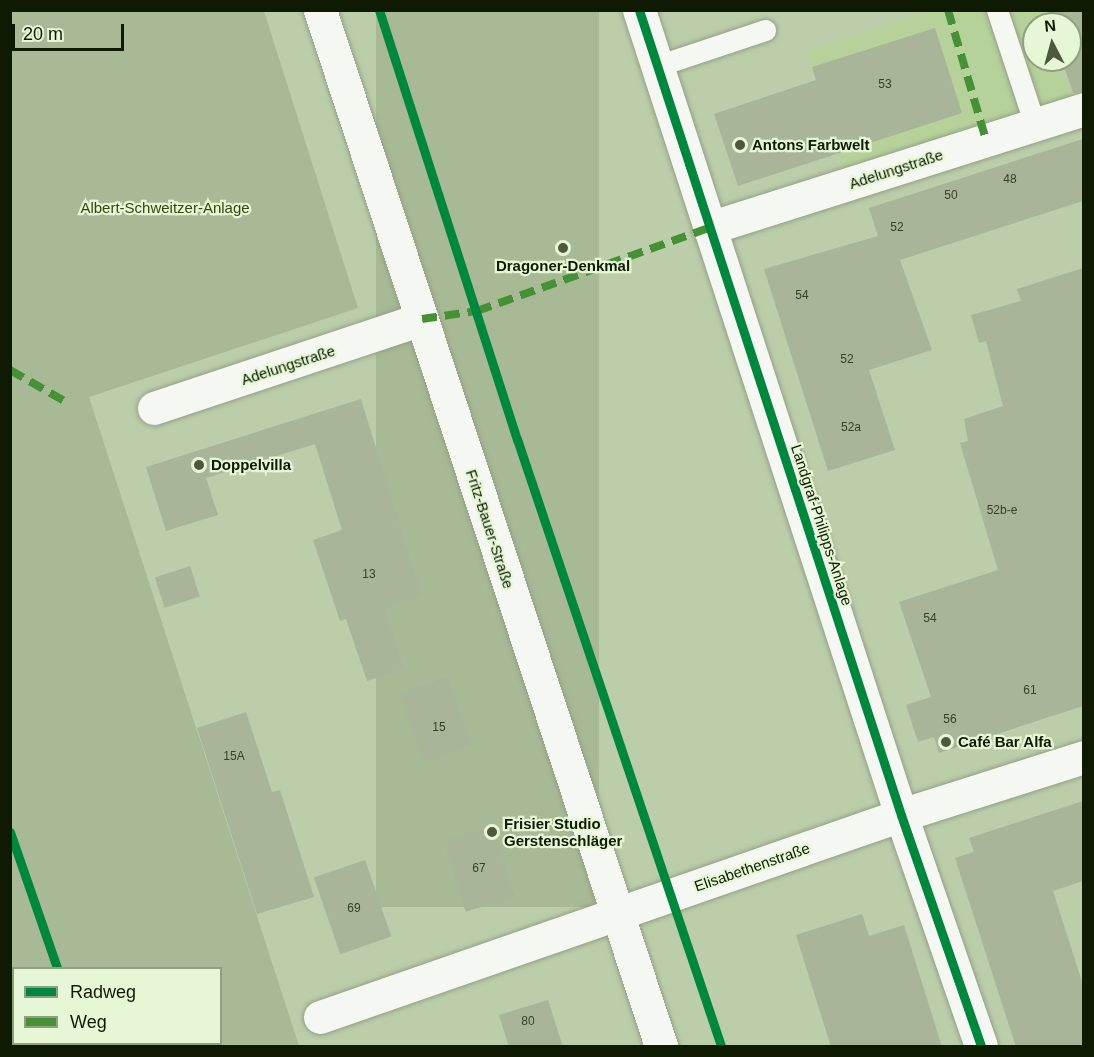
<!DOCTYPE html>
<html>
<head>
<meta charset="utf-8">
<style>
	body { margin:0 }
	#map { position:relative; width:1094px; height:1057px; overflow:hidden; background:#bccdaa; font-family:Arial,sans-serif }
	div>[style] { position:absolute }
	.built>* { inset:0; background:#b6d19a }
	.green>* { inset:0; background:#a8b995; transform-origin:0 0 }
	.building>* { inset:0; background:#a8b599; transform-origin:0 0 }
	.roads { filter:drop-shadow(0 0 2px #93a085) drop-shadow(0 0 2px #93a085) }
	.lane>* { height:21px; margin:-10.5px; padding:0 10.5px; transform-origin:10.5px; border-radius:10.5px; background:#f5f8f2 }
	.street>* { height:33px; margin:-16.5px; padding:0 16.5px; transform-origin:16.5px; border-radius:16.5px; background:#f5f8f2 }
	.primary>* { height:33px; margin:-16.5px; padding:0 16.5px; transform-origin:16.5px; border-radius:16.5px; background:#f5f8f2 }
	.quiet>* { height:8px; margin-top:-4px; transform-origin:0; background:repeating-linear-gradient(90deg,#469136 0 15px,transparent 0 23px) }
	.cycleway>* { height:9px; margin:-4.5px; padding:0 4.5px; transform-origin:4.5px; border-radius:4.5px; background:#00873e }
	.dots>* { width:16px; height:16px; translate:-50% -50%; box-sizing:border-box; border:3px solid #e6f7d6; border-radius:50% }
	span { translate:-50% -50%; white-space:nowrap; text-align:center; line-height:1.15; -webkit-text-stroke:4.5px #e6f7d6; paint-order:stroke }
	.number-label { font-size:12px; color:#354128 }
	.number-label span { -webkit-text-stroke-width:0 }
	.poi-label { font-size:15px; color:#0f1a03; font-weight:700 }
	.left { translate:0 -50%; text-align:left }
	.street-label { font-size:15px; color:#0f1a03 }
	.park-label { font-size:15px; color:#31490d }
	.frame { position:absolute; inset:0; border:12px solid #0f1a03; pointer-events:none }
	.legend { position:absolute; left:12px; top:967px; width:210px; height:78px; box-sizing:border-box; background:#e6f7d6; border:2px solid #909f82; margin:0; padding:8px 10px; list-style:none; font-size:18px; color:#0f1a03 }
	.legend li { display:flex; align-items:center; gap:12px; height:30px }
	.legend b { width:30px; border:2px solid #909f82 }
	.north { position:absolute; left:1022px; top:12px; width:60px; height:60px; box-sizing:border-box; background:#e6f7d6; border:2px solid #909f82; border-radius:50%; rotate:354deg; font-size:16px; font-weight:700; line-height:24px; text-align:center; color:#0f1a03 }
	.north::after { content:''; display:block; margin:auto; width:21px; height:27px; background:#4c593d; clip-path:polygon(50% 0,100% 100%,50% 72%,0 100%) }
	.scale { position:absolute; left:12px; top:24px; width:112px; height:27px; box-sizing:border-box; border:3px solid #0f1a03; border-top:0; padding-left:8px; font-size:18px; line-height:21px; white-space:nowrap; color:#0f1a03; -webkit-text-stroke:4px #e6f7d6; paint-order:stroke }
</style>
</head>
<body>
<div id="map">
	<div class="built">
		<div style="clip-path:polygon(927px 11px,1041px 11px,1045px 24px,1034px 24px,1034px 60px,1057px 60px,1077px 112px,849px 184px,807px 51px)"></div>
	</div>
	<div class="green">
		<div style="clip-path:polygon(10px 11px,264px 11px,358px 308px,89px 397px,299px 1046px,28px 1046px,27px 1044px,220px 1044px,220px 968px,14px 968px,13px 1001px,11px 991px)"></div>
		<div style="left:376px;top:11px;width:223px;height:896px"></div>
	</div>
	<div class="building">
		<div style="clip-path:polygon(1047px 10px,1083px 10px,1083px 91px,1073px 93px,1062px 60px,1070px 60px,1070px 24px,1051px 24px)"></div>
		<div style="clip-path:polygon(935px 28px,962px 113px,738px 186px,714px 114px,816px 80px,812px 67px)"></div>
		<div style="clip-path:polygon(1083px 139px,1083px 201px,900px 260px,932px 350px,869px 370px,895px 450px,828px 471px,764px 269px,878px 236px,869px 208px)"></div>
		<div style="clip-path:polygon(1083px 268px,1083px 706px,939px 753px,934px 737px,918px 742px,906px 705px,931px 697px,899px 602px,998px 570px,960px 443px,968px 441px,964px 419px,1003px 406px,986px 341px,979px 343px,971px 315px,1021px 301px,1017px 289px)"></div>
		<div style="clip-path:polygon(361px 399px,421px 594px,384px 607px,404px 669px,367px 681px,346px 619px,340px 621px,313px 540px,342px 530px,315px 444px,206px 478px,218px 515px,166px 531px,146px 467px)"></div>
		<div style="left:190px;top:566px;width:32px;height:37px;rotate:72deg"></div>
		<div style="left:448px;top:677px;width:72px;height:51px;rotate:71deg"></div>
		<div style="clip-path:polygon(246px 712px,272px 792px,280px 790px,314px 897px,257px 914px,197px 728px)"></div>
		<div style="clip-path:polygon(1083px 801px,1083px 881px,1053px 891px,1083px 985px,1083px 1047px,1016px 1047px,955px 858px,974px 852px,969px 838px)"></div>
		<div style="left:493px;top:827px;width:73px;height:51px;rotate:73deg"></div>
		<div style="left:365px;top:860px;width:81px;height:54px;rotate:71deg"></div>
		<div style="clip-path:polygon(862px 914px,869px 936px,904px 925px,942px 1047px,831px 1047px,796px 935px)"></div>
		<div style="clip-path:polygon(548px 1000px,563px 1047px,509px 1047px,499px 1015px)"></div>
	</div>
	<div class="roads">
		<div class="lane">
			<div style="left:997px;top:10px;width:121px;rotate:71.7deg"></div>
			<div style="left:657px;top:66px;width:114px;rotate:-18.4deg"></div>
		</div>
		<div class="street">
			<div style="left:639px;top:10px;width:847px;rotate:71.97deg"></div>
			<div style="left:901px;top:815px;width:244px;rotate:70.9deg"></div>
			<div style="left:709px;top:228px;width:393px;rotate:-17.6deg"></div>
			<div style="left:154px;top:408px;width:282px;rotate:-18.4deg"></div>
			<div style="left:320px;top:1017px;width:615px;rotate:-19.17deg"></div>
			<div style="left:901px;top:815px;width:192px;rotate:-17.6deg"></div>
		</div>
		<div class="primary">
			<div style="left:320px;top:10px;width:1091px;rotate:71.78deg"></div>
		</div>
	</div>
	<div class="quiet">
		<div style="left:948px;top:10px;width:135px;rotate:73.7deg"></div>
		<div style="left:422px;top:319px;width:56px;rotate:-8.3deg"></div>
		<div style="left:477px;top:311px;width:246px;rotate:-19.7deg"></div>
		<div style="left:10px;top:370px;width:64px;rotate:29.7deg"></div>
	</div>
	<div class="cycleway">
		<div style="left:379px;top:10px;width:451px;rotate:72.2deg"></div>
		<div style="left:517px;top:439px;width:640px;rotate:71.42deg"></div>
		<div style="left:639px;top:10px;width:847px;rotate:71.97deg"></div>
		<div style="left:901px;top:815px;width:244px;rotate:70.9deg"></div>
		<div style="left:10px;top:832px;width:144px;rotate:70.9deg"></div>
	</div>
	<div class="dots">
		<div style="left:740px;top:145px;background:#4c593d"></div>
		<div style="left:563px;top:248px;background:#4c593d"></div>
		<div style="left:199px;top:465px;background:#4c593d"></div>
		<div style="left:946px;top:742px;background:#4c593d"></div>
		<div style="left:492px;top:832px;background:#4c593d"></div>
	</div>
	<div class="number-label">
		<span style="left:885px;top:85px">53</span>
		<span style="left:1010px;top:180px">48</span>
		<span style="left:951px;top:196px">50</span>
		<span style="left:897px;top:228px">52</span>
		<span style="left:802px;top:296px">54</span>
		<span style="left:847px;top:360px">52</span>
		<span style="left:851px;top:428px">52a</span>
		<span style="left:1002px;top:511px">52b-e</span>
		<span style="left:369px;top:575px">13</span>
		<span style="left:930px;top:619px">54</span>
		<span style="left:1030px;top:691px">61</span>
		<span style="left:950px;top:720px">56</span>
		<span style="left:439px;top:728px">15</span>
		<span style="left:234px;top:757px">15A</span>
		<span style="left:479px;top:869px">67</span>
		<span style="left:354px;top:909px">69</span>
		<span style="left:528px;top:1022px">80</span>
	</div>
	<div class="poi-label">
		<span class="left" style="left:752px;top:145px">Antons Farbwelt</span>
		<span style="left:563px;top:266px">Dragoner-Denkmal</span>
		<span class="left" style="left:211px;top:465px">Doppelvilla</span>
		<span class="left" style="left:958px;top:742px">Café Bar Alfa</span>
		<span class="left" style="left:504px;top:832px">Frisier Studio<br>Gerstenschläger</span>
	</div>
	<div class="street-label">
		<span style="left:896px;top:169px;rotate:-18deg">Adelungstraße</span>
		<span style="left:288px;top:365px;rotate:-18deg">Adelungstraße</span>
		<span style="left:822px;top:525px;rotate:72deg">Landgraf-Philipps-Anlage</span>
		<span style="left:490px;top:529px;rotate:72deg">Fritz-Bauer-Straße</span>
		<span style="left:752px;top:867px;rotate:-19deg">Elisabethenstraße</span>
	</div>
	<div class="park-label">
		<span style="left:165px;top:208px">Albert-Schweitzer-Anlage</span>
	</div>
	<div class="frame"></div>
	<ul class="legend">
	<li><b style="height:8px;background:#00873e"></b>Radweg</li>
	<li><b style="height:8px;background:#469136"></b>Weg</li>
	</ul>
	<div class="north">N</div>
	<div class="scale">20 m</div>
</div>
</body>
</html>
